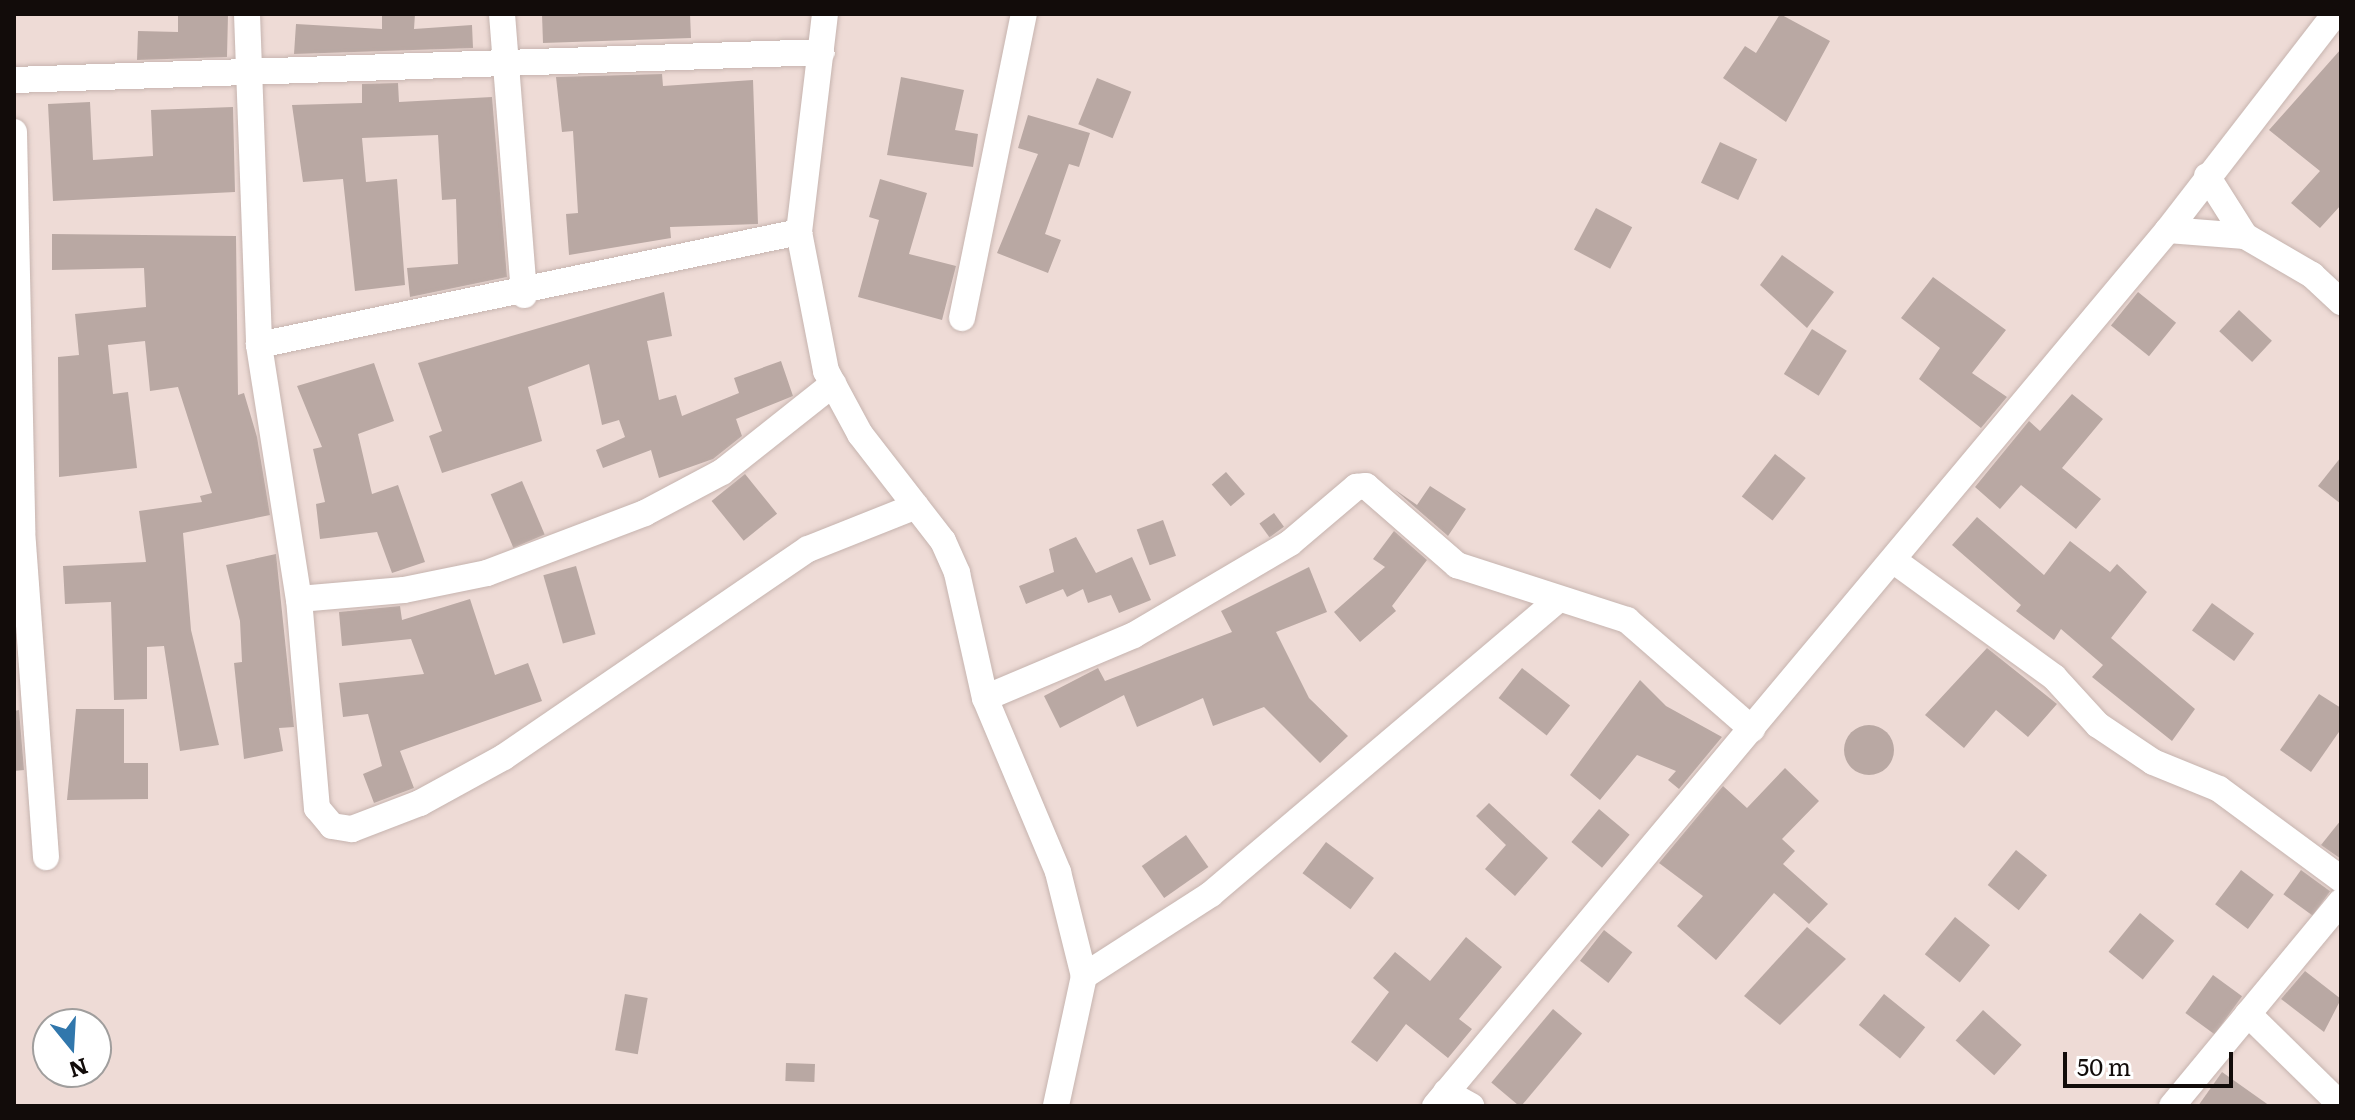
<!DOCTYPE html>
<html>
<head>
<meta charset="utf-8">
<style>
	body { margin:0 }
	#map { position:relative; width:2355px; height:1120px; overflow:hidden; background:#eedbd6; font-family:Literata,serif }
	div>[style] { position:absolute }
	.building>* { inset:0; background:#b9a8a3; transform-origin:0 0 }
	.round { border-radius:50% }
	.roads { filter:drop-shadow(0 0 2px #c6b4af) drop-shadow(0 0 2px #c6b4af) }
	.street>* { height:26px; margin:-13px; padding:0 13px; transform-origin:13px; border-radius:13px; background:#fff }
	span { translate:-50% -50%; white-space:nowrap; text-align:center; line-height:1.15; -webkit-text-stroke:7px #fff; paint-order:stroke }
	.frame { position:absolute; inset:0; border:16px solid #120c0a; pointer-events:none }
	.north { position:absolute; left:32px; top:1008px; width:80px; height:80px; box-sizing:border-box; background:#fff; border:2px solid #a09e9d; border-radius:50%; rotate:162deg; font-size:22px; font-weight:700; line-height:32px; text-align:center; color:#120c0a }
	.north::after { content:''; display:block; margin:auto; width:28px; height:36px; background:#3177ac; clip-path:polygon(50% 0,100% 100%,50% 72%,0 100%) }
	.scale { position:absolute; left:2063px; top:1052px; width:170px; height:36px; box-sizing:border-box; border:4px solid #120c0a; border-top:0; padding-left:10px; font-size:24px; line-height:28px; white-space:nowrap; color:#120c0a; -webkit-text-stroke:6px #fff; paint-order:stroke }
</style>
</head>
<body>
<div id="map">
	<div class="building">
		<div style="clip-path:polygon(178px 14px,228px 14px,227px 57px,137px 60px,138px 31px,178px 32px)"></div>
		<div style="clip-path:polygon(382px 14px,415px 14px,414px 29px,472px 25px,473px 48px,294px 54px,296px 24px,382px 29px)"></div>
		<div style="clip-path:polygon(542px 14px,690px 14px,691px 38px,543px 43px)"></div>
		<div style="clip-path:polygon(1780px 14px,1830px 41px,1786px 122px,1723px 78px,1745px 46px,1756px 53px)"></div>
		<div style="clip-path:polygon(2341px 49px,2341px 205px,2320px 228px,2291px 203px,2320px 171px,2269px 130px)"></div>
		<div style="clip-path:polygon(662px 74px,663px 86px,753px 80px,758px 224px,670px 227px,671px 238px,569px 255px,566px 214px,578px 213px,573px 131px,562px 132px,556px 77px)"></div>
		<div style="clip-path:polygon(901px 77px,964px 90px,955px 130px,978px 134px,973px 167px,887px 155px)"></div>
		<div style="left:1097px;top:78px;width:37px;height:50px;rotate:22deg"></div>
		<div style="clip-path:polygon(398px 83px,399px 102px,492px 97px,507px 277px,410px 297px,407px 268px,458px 264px,456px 199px,442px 200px,438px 135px,362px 138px,366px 182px,397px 179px,405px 285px,355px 291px,343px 179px,303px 182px,292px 105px,362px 103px,362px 84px)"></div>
		<div style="clip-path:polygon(90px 102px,93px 160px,153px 156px,151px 110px,233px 107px,235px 192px,53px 201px,48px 104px)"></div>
		<div style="clip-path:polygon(1028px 115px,1090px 133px,1079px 167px,1069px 164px,1045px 234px,1061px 240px,1048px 273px,997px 253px,1038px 154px,1018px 148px)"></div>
		<div style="left:1720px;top:142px;width:41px;height:45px;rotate:25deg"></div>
		<div style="clip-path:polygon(880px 179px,927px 193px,909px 254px,956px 266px,942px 320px,858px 297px,879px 220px,869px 217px)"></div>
		<div style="left:1596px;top:208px;width:41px;height:47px;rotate:28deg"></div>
		<div style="clip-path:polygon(52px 234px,236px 236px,238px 395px,244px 393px,257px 437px,270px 515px,183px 533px,191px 630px,219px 745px,180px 751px,164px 646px,147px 647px,147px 699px,114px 700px,111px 602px,65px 604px,63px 566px,146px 562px,139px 511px,202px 502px,200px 496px,212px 493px,178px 387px,150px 391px,145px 341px,108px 345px,113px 394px,128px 392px,137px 468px,59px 477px,58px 357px,79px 355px,75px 314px,146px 307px,144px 268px,52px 270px)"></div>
		<div style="clip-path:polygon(1782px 255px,1834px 292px,1807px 328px,1760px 285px)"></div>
		<div style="clip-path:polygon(1933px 277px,2006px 330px,1972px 373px,2007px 397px,1981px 428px,1919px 379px,1940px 348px,1901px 318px)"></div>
		<div style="clip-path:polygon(664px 292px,672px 336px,647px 341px,659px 400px,676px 395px,682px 416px,739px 393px,734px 378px,781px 361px,793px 396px,736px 419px,742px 436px,713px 459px,659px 478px,651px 450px,603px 468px,596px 450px,625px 437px,619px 420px,602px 425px,589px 364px,528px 387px,542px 441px,442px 473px,429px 436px,442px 431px,418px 363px)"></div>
		<div style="left:2138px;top:292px;width:49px;height:43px;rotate:39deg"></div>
		<div style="left:2239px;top:310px;width:45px;height:29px;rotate:43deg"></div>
		<div style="left:1812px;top:329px;width:41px;height:53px;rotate:32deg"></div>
		<div style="clip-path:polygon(374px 363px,394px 421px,358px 434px,372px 494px,398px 485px,425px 562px,392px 573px,377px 532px,320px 539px,316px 504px,325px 502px,313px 449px,322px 447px,297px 386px)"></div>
		<div style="clip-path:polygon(2072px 394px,2103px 419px,2062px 468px,2101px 499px,2076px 529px,2021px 485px,2000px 509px,1975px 487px,2029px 421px,2040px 431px)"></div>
		<div style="left:1775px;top:454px;width:39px;height:54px;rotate:38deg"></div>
		<div style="clip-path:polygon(2341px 457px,2341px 504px,2318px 486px)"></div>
		<div style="left:1226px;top:472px;width:29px;height:19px;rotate:49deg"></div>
		<div style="left:745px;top:474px;width:51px;height:43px;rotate:51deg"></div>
		<div style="left:522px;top:481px;width:58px;height:34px;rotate:67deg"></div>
		<div style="clip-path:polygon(1430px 486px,1466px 509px,1448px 536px,1394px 489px,1417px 505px)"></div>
		<div style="left:1274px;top:513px;width:17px;height:18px;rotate:54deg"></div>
		<div style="clip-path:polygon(1977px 517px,2044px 575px,2070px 541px,2110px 572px,2117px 564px,2147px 592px,2111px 638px,2195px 709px,2172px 741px,2092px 677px,2103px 665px,2061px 629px,2054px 640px,2016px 611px,2021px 605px,1952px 545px)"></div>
		<div style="left:1163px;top:520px;width:38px;height:28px;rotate:70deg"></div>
		<div style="clip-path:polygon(1394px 531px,1427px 560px,1392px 606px,1396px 611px,1360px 642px,1334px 612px,1385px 567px,1373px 559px)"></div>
		<div style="clip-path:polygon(1076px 537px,1096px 573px,1132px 557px,1151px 600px,1119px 613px,1111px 595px,1088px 603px,1083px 589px,1067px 597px,1063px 589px,1026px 604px,1019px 586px,1054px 572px,1049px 549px)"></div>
		<div style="clip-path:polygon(276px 554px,294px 727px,279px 728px,283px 751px,244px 759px,234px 663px,242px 662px,240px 621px,226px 565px)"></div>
		<div style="left:576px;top:566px;width:71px;height:34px;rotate:74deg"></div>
		<div style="clip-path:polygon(1309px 567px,1327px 612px,1276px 632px,1309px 698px,1348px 736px,1320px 763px,1264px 707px,1213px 726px,1203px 698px,1137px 727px,1124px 695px,1060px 728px,1044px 696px,1098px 668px,1105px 681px,1232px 632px,1221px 611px)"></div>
		<div style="clip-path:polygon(470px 599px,495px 675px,528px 663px,542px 701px,400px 751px,414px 788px,374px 803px,363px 774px,382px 766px,368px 714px,343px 717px,339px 683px,424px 674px,411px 639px,342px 646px,339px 612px,400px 606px,402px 620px)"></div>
		<div style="left:2212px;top:603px;width:52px;height:34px;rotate:36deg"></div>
		<div style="clip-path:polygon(1987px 648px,2057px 704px,2028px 737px,1996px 710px,1964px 748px,1925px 715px)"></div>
		<div style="left:1522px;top:668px;width:61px;height:38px;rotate:38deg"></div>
		<div style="clip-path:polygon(1640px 680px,1666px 706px,1722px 737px,1679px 789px,1668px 780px,1676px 771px,1637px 755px,1600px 800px,1570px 775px)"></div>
		<div style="clip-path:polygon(2319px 694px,2341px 708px,2341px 729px,2311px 772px,2280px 750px)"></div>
		<div style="clip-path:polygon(76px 709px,124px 709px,124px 763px,148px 763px,148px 799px,67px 800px)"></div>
		<div style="clip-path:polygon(19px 710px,24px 770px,14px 771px,14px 711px)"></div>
		<div class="round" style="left:1844px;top:725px;width:50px;height:50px"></div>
		<div style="clip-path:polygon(1785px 768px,1819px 801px,1782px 839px,1795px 851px,1783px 864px,1828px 904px,1809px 924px,1774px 893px,1716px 960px,1677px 926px,1703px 896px,1659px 863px,1723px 786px,1747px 808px)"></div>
		<div style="clip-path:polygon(1489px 803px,1548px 858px,1515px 896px,1485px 869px,1506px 845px,1476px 816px)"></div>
		<div style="left:1599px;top:809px;width:40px;height:43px;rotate:40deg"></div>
		<div style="clip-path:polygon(2341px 820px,2341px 859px,2321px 845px)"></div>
		<div style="left:1186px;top:835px;width:39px;height:54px;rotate:55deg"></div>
		<div style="left:1326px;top:842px;width:60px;height:39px;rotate:37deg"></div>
		<div style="left:2016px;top:850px;width:40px;height:45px;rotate:39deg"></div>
		<div style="left:2241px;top:870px;width:41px;height:43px;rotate:37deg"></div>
		<div style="left:2301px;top:870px;width:36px;height:30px;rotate:36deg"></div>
		<div style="left:2140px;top:913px;width:44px;height:50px;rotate:39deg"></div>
		<div style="left:1955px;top:917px;width:45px;height:48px;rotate:39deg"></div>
		<div style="clip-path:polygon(1807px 927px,1846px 959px,1780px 1025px,1744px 996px)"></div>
		<div style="left:1604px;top:930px;width:36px;height:39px;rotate:38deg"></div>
		<div style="clip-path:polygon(1466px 937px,1502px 967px,1459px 1019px,1472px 1029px,1448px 1058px,1406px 1024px,1377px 1062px,1351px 1042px,1389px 992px,1373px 978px,1395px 952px,1430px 981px)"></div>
		<div style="clip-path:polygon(2305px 971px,2341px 999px,2324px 1032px,2281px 999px)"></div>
		<div style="left:2213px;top:975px;width:36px;height:47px;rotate:36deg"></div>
		<div style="left:625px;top:994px;width:23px;height:57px;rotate:10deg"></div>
		<div style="left:1884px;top:994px;width:53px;height:40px;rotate:39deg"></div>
		<div style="left:1553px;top:1009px;width:38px;height:96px;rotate:40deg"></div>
		<div style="left:1983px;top:1010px;width:52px;height:41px;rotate:42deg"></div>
		<div style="left:786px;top:1063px;width:29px;height:18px;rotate:2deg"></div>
		<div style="clip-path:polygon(2222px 1072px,2270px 1106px,2198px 1106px)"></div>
	</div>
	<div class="roads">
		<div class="street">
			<div style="left:247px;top:14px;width:331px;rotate:87.9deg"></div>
			<div style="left:259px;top:345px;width:257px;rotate:81.1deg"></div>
			<div style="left:299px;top:599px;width:210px;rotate:85.1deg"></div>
			<div style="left:317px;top:808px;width:23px;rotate:50deg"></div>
			<div style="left:332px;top:826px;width:20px;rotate:9deg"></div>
			<div style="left:352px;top:829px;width:73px;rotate:-20.9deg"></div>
			<div style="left:420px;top:803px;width:96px;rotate:-28.7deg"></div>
			<div style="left:504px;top:757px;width:368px;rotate:-34.4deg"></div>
			<div style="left:808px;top:549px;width:116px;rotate:-21.7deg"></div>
			<div style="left:502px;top:14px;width:282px;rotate:85.5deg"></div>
			<div style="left:825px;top:14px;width:220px;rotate:96.8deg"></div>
			<div style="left:799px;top:232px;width:142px;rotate:79deg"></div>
			<div style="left:826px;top:371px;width:72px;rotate:61.6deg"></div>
			<div style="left:860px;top:434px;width:135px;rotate:52.2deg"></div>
			<div style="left:943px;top:541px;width:35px;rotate:66deg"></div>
			<div style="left:957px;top:573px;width:128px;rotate:77.4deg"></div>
			<div style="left:985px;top:698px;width:189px;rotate:67.2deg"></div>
			<div style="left:1058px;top:872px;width:107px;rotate:76deg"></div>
			<div style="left:1084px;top:976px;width:133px;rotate:102.2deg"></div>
			<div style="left:14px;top:80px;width:808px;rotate:-1.98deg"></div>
			<div style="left:14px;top:132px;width:398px;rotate:88.8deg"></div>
			<div style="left:22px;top:530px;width:328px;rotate:85.8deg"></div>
			<div style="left:2207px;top:176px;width:71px;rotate:57.7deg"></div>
			<div style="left:2168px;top:230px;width:77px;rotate:4.5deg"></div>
			<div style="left:2245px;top:236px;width:78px;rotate:30.2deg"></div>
			<div style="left:2312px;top:275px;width:40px;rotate:43deg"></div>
			<div style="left:962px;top:318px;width:310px;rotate:-78.5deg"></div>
			<div style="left:259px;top:345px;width:552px;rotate:-11.82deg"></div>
			<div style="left:1893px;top:560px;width:199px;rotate:36deg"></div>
			<div style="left:2054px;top:677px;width:65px;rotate:47.5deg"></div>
			<div style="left:2098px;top:725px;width:66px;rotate:33.9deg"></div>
			<div style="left:2153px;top:762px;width:71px;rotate:22.2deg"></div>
			<div style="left:2219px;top:789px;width:152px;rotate:36.4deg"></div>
			<div style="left:299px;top:599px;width:105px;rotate:-4.9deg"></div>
			<div style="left:404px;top:590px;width:85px;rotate:-11.6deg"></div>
			<div style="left:487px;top:573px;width:169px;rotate:-20.8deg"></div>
			<div style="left:645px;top:513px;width:87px;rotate:-28deg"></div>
			<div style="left:722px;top:472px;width:142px;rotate:-38.4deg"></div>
			<div style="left:985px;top:698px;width:162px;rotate:-22.9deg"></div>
			<div style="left:1134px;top:635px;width:181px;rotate:-30.5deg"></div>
			<div style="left:1290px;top:543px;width:87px;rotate:-40.3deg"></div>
			<div style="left:1356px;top:487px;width:10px;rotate:-6deg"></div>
			<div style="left:1366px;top:486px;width:121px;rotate:41deg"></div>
			<div style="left:1457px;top:565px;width:179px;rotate:17.9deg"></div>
			<div style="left:1627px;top:620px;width:166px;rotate:41.1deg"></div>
			<div style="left:1084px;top:976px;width:151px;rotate:-32.8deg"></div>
			<div style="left:1211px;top:894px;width:453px;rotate:-40.3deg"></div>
			<div style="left:2248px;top:1014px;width:130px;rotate:44.4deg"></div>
			<div style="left:1446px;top:1092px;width:29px;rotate:29deg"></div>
			<div style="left:1435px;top:1106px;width:1142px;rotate:-50.08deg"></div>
			<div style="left:2168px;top:230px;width:273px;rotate:-52.3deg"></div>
			<div style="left:2172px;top:1106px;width:265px;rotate:-50.4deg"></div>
		</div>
	</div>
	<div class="frame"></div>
	<div class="north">N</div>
	<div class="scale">50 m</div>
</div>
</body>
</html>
